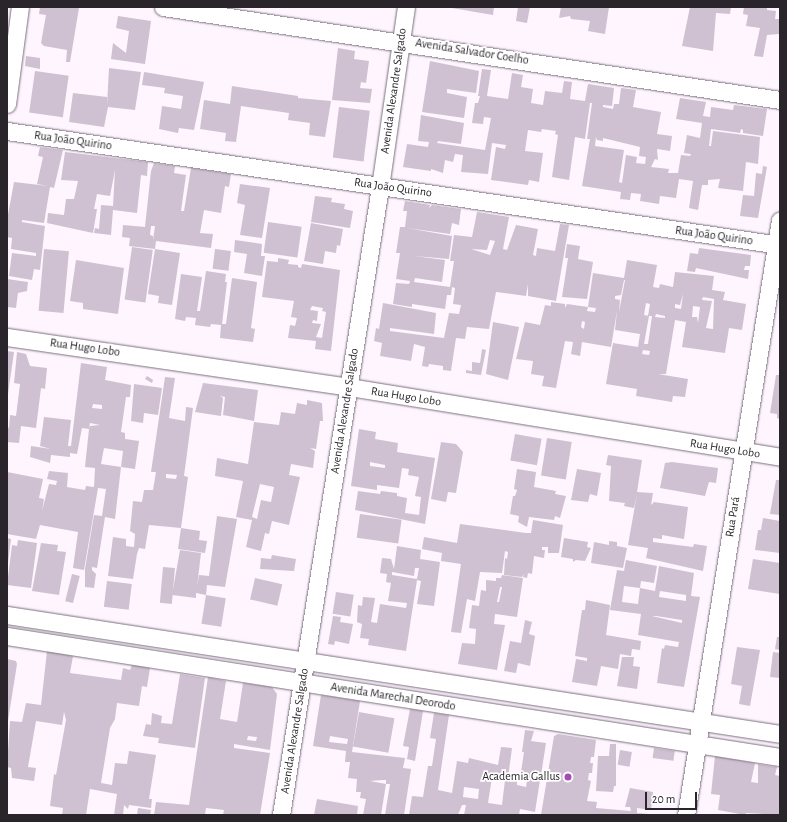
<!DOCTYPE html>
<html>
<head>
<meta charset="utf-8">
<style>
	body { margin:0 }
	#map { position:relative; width:787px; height:822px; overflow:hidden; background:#fef5ff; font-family:"Alegreya Sans",sans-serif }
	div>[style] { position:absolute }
	.building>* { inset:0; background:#cfc1d1; transform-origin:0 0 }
	.roads { filter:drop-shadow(0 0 1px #7a6e7d) drop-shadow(0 0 1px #7a6e7d) }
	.minor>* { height:17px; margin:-8.5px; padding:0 8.5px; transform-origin:8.5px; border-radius:8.5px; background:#fff }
	.dots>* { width:11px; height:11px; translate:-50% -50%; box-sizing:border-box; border:2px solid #fff; border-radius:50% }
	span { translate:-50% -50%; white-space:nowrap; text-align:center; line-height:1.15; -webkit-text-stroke:3.5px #fff; paint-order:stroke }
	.street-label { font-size:12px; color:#2a252b }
	.poi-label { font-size:12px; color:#2a252b }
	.right { translate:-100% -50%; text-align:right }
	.frame { position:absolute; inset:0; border:8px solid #2a252b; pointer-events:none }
	.scale { position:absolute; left:645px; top:792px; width:52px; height:18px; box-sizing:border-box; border:2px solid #2a252b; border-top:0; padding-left:5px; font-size:12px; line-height:14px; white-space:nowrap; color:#2a252b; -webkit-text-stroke:3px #fff; paint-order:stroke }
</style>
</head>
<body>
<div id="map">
	<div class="building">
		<div style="clip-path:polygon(40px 7px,79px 8px,70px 62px,66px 62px,67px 50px,44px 46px,41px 43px,46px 15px,39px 14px)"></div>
		<div style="clip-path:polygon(446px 7px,494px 7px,493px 15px)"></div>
		<div style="clip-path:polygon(518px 7px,530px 7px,527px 23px,516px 21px)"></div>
		<div style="clip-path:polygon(561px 7px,609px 7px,605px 34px,588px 31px,590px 21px,571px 19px,570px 16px,559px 18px)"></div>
		<div style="clip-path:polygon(690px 7px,731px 7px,730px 14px,716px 13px,713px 51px,682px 46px)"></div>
		<div style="clip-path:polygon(744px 7px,767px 7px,767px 10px,776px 11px,775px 19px,780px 19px,779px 34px,767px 35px,763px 57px,754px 56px,760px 28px,746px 26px,748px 15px,743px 14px)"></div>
		<div style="clip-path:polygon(118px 16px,151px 21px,145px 64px,111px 59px,113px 43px,126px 53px,129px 31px,116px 28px)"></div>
		<div style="clip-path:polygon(338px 48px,355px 51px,354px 59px,369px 61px,366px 83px,361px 82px,360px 88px,372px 89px,370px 103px,332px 100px)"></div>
		<div style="clip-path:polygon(26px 56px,40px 58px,40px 69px,25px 66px)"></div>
		<div style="clip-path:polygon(430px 61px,479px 71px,476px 93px,447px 89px,447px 93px,467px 97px,464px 118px,422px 112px)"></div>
		<div style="clip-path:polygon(109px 68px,141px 72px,135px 110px,108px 107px,104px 127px,69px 122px,73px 93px,107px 97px,107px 105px)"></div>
		<div style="clip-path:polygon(evenodd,482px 69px,491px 70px,487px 96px,508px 99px,512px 73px,523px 75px,521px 87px,533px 89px,531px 103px,543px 105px,545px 91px,562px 93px,564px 81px,572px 82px,570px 99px,585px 101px,588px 84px,614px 88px,612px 106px,603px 105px,603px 107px,613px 109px,614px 104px,619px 104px,621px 88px,636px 90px,633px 107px,661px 112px,657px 134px,672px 136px,670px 151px,657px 149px,658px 160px,655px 159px,651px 167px,669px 169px,668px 173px,678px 173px,681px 155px,690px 156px,691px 154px,684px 153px,687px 135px,700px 138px,702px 123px,676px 119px,680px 98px,706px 102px,703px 116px,710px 117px,711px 107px,733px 110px,734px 105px,767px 109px,763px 136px,743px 133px,743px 130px,741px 129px,740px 133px,711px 129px,709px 146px,711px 146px,713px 131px,760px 137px,758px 164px,746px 162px,743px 191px,718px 188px,720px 179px,708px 180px,708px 185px,702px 185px,698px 210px,689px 208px,693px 181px,679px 179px,676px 198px,660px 196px,659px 204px,640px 201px,641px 194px,631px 193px,630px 200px,620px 199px,621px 192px,582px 186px,590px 139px,587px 139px,592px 103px,590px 103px,585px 139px,575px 137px,569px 180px,552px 177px,558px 135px,555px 134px,556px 131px,542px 129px,541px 132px,528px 130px,525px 151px,543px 153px,539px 182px,529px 180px,528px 185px,491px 180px,496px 147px,505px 149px,506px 145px,492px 143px,488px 174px,461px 172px,463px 155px,455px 154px,453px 162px,445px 160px,443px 173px,431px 169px,431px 171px,403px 167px,407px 144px,428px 147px,429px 142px,418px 141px,421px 115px,464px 123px,461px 144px,438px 141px,437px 143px,485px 150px,491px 118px,484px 117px,483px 124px,472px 123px,475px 103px,478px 103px,480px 96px,478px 96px,482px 69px,596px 137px,597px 140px,603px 141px,603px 138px,640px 147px,639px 156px,646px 157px,645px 164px,636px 163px,637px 157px,626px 155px,622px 183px,619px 182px,624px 150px,595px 146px,596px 137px)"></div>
		<div style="left:35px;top:71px;width:34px;height:42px;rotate:8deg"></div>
		<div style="clip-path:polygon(144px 72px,204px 82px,194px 130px,179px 128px,178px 133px,159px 129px,162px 106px,181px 109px,183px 96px,164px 93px,165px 88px,142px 85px)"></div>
		<div style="clip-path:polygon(232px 86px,298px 96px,298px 98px,331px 101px,325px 137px,309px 135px,310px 123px,288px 120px,289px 113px,241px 106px,236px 142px,225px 141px,226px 133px,200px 129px,204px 100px,230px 104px)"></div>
		<div style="left:339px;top:107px;width:31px;height:51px;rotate:7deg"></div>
		<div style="clip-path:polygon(40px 147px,63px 150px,54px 188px,50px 187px,44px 223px,22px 220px,22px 222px,45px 226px,40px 270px,34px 269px,32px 280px,9px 276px,12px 253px,36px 256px,36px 253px,11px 249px,12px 238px,7px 237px,7px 220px,14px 182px,48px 186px,37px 184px,43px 157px,38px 156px)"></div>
		<div style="clip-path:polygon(65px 152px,148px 162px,147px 176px,141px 175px,137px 213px,113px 210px,111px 235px,94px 233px,95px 228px,99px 229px,101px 205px,113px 206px,115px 170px,110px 196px,97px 194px,94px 209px,97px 209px,93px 233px,47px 223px,48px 213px,64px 215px,66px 199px,74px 199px,78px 181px,61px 180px)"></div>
		<div style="clip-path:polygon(evenodd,154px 163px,175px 166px,174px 173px,186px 175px,181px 211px,184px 211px,191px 168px,231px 174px,229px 187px,225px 186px,221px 213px,204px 210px,200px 233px,213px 234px,211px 248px,156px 241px,155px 249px,129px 246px,130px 238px,122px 237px,123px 225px,145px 227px,151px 171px,154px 163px,151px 226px,155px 226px,153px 240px,153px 236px,150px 235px,151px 226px)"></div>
		<div style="clip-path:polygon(763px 166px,767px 167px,758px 218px,740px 216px,743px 195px,754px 196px,756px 173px,762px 174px)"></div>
		<div style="clip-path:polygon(240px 184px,270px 188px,262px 238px,240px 235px,245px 205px,237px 203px)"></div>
		<div style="clip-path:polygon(315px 196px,332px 198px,331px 202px,345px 204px,344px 209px,353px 211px,350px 228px,311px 222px)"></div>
		<div style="clip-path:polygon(evenodd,405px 201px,430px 205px,429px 208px,432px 205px,461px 209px,459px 225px,452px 223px,450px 234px,407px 228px,452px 236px,449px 259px,414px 256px,445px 260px,442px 282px,415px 278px,414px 282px,450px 287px,454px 261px,450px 261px,454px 235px,472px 237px,477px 212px,509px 217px,503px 249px,507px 250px,516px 225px,538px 229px,533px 255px,536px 256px,537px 248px,555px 251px,560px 224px,569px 225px,556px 301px,528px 296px,528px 284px,526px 296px,496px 292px,489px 329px,467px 327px,465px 339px,456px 338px,451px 371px,443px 370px,443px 366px,429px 364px,428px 367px,422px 366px,425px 347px,414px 344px,411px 361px,380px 356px,382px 343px,374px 341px,376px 328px,379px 329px,383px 303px,436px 313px,434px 334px,390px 328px,390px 331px,444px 338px,449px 313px,459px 314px,461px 305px,453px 304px,455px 288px,452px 287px,451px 295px,447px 295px,445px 309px,412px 304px,412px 307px,393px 304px,396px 283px,409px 284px,410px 281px,396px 279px,400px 253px,396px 253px,400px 227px,405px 227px,407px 211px,403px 211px,405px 201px,490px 240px,495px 241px,490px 255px,471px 249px,487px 250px,490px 240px)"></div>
		<div style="left:268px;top:222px;width:34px;height:31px;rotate:8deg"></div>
		<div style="clip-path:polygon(311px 223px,343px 229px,340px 246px,337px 245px,336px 253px,325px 251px,323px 264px,304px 261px)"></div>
		<div style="clip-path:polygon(235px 240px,262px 244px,261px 256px,265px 256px,262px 276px,244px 273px,247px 254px,234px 252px)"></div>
		<div style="clip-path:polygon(567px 244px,580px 246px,578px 259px,593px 262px,587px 299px,562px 297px,568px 258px,565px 258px)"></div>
		<div style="left:132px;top:247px;width:21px;height:53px;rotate:8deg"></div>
		<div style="clip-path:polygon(699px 248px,751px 255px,750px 266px,745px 266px,744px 270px,749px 270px,748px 279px,696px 268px,695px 272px,687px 271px,690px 253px,698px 254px)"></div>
		<div style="left:44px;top:249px;width:25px;height:62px;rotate:5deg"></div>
		<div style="clip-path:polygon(155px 249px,180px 253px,172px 305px,158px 303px,159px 296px,148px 294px)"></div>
		<div style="left:215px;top:249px;width:16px;height:20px;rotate:7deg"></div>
		<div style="clip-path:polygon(evenodd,278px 258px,289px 260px,288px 264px,298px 265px,298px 267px,301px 268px,302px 264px,340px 270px,331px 351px,315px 349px,316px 341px,288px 338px,290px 325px,295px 326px,297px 318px,291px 317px,294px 301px,262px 297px,267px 261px,278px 262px,278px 258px,312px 306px,323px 308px,322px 311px,326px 312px,322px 338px,316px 337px,321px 324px,312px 323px,313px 320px,317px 321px,318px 311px,310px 310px,312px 306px)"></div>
		<div style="clip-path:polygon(76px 260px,124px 268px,118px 314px,83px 309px,83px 303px,70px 301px)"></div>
		<div style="clip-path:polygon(evenodd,627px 260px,657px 265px,653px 287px,659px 288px,660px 284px,673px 287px,675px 272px,714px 276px,712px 290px,725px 292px,723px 300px,746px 304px,742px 330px,729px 328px,725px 353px,682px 347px,686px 322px,675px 320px,666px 374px,658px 374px,688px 379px,685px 397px,673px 396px,672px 402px,636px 396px,637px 389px,606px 384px,613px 343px,638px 347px,640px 334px,615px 330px,617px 311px,611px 347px,582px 342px,580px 356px,571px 354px,573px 342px,565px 341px,556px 388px,542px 386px,544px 376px,531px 374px,533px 361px,516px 359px,525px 322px,540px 325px,545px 305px,551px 306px,551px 302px,565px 304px,565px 308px,567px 304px,588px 307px,593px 273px,624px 278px,627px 260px,624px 280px,625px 280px,619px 312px,620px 300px,615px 299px,615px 296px,621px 295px,624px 280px,627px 260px,683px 294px,681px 309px,675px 308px,675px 304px,680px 305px,683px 294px,627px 260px,703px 297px,714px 299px,713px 329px,706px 328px,712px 301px,702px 300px,703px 297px,627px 260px,646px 303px,650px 304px,648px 316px,652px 316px,648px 344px,644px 344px,649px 316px,644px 315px,646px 303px,627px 260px,693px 306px,700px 307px,698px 323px,697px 317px,692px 317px,693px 306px,627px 260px,588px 307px,596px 308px,595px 312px,587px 311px,588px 307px,627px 260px,656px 314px,665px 316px,665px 318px,655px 317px,656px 314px,627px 260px,582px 321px,585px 322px,584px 329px,581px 327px,582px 321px,627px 260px,643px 350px,650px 351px,649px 355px,642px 354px,643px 350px)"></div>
		<div style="clip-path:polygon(206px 271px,226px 274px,225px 282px,227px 282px,222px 324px,226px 324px,232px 278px,257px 282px,251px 328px,255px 329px,253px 342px,220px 338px,221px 325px,211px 324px,210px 327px,195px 325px,196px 318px,186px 317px,185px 321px,175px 319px,181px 274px,202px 277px,197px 311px,200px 311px)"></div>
		<div style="clip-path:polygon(7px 279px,28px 282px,27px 291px,18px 293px,16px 308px,7px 307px)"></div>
		<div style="clip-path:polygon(493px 322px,519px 327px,508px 380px,486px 374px)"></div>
		<div style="clip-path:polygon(482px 349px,486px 350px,481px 375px,466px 373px,466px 370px,472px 371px,472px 362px,480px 363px)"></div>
		<div style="clip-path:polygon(7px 351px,14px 352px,8px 394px,7px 394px)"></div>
		<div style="clip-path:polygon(17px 352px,26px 354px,30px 366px,47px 368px,45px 389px,41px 388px,36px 428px,21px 426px,19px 443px,7px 442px,7px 427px,9px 428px,10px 415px,16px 416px,20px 384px,14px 383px)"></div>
		<div style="clip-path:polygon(evenodd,81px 363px,107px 367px,105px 380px,131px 385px,130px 397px,126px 397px,121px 432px,125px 433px,125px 439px,139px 441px,135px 469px,121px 467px,123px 451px,104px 448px,101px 464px,121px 467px,115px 519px,105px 517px,97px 568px,92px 567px,92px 570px,96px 574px,94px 588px,85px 587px,85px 569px,94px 515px,102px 516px,106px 489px,98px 488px,84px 570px,73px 568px,78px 532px,40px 525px,36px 539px,7px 534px,7px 472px,43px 479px,39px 498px,44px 499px,42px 511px,49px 484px,56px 485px,57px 481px,47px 479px,49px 471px,68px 473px,67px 487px,85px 490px,86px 486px,94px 487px,95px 468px,85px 467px,89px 429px,90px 426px,100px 425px,90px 423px,89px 429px,82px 428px,77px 454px,70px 453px,70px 457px,51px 455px,50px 463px,30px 457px,31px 446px,51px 449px,40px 446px,44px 417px,71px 420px,68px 446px,71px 446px,81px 363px,93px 404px,102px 405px,102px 409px,92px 408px,93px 404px)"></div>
		<div style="clip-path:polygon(776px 375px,780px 375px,780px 419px,777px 418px,777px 414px,770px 413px)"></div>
		<div style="clip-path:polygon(147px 376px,153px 380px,152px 383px,145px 379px)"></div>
		<div style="clip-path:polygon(evenodd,165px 377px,175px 378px,169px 418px,185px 421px,186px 407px,193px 408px,184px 476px,188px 477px,181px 528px,149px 525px,145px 549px,139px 548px,137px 554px,133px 579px,108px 576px,113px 537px,126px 539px,126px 546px,134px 547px,135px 534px,130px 531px,133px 501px,142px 502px,144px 490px,153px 490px,156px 472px,151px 472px,165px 377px,166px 474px,177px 475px,176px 479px,166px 478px,166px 474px)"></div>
		<div style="clip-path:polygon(203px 383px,258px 390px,254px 421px,223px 415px,225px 397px,220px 396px,223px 398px,221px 416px,195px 412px)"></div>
		<div style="clip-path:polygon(134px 384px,162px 388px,158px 415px,144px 413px,143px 423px,131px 421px)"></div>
		<div style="clip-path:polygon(evenodd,307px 400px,322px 403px,323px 421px,320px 421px,316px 449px,310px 448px,315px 451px,313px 468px,291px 464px,289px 475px,300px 477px,289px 525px,272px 521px,269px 534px,265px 533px,261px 551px,246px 547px,252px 520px,236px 517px,243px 481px,215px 476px,217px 458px,248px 464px,254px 422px,279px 425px,281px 412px,295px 414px,297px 403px,307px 405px,307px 400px,260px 484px,274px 487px,271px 502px,261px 500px,257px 519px,252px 517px,260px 484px)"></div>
		<div style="clip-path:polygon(evenodd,359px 429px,376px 432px,375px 439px,398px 443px,397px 452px,435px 458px,425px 524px,355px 510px,358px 491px,380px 494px,381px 491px,397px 493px,397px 496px,407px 498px,405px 513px,419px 515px,421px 497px,415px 496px,419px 477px,408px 475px,409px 469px,402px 468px,399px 488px,377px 485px,377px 490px,351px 486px,359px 429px,370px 462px,385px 465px,385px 468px,370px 466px,370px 462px)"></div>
		<div style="left:515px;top:434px;width:27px;height:27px;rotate:10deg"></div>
		<div style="left:547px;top:438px;width:25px;height:38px;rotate:9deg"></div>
		<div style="clip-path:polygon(441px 442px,456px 444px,463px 452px,456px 493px,448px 492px,446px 502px,431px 499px)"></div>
		<div style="clip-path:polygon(608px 455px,642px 460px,637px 492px,653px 493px,651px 505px,654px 502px,688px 507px,684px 539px,662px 535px,662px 539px,653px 538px,653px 542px,693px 547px,694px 544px,707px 546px,703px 571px,646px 558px,648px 548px,628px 545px,637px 494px,634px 508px,624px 506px,625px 503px,609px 501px,611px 466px,606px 465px)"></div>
		<div style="clip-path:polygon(672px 462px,718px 468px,716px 483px,709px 482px,705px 496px,660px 488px,665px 463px)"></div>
		<div style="clip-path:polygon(517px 469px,536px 472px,534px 487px,556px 491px,555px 494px,566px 496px,560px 518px,555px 516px,554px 520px,529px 517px,527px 527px,518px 522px,519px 516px,510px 514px,513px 496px,515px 496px,517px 490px,514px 489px)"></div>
		<div style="clip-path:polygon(577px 469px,601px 473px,597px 496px,590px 494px,588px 502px,571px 500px)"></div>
		<div style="clip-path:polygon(776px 480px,780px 480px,780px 515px,770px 514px)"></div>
		<div style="left:360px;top:514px;width:42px;height:24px;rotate:8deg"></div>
		<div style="clip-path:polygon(217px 516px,237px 519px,225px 587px,207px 585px,206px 595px,196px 593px,196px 598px,172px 595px,180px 550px,201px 553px,197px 587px,199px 575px,209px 576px)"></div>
		<div style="clip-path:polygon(763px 518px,780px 521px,780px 553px,755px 550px,758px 530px,761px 530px)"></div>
		<div style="clip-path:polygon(533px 520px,563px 525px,559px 553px,548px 553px,548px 547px,542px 547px,542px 550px,545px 550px,544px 558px,534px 556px,532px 574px,528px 573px,527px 578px,523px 577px,524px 574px,522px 577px,504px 575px,505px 558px,507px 559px,508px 552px,505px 551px,502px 573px,480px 572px,475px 601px,467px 599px,461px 633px,451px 632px,461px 564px,441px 561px,442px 553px,422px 549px,424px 537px,457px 543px,460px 524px,526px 533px,531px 533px)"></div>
		<div style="clip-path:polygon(181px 528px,200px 531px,199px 540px,207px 541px,205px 553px,178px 549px)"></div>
		<div style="clip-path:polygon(7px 538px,11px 539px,8px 563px,7px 563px)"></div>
		<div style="clip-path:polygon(564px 538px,588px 542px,587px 547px,591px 548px,585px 561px,576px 560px,573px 562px,573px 559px,561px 557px)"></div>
		<div style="clip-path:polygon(18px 540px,37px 543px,31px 588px,7px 585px,12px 545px,17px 546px)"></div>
		<div style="clip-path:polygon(609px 541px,617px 542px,617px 546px,627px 548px,623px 568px,591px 563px,594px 542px,609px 545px)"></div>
		<div style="clip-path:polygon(41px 543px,58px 545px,57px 551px,66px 552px,59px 595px,32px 591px)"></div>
		<div style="clip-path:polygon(evenodd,397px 546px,421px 550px,420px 559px,440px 562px,434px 606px,417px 604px,421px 581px,417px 580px,406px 651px,368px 645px,369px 639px,360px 638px,362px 624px,357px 622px,358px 605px,362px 606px,363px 597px,375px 598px,371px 622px,377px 623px,380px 604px,406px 608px,407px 603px,388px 601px,391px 583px,386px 582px,387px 574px,380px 573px,382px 558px,391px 559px,394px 569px,397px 546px,415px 568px,419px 568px,417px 579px,392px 575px,392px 572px,414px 576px,415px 568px)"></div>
		<div style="clip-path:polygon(272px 555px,296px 559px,294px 571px,260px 569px,261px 558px,271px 559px)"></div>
		<div style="clip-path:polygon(753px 559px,780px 563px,780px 594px,748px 589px)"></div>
		<div style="clip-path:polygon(evenodd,626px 560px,657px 566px,654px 583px,641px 581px,640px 588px,624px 586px,622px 602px,638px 604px,640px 588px,655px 591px,659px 566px,694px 573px,691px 596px,700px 597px,684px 687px,657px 683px,662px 648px,664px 649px,665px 645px,678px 647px,679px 642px,638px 635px,641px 614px,610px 610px,617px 570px,624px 571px,626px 560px,660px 591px,686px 595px,686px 601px,659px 597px,660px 591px,626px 560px,652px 616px,656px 616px,682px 620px,682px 623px,652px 616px)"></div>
		<div style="left:163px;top:567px;width:12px;height:36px;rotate:5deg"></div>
		<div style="left:72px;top:574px;width:8px;height:28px;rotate:14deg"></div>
		<div style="clip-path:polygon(evenodd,502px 575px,523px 578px,517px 617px,495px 614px,494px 624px,505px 625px,497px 670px,458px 664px,462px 643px,475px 644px,476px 629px,469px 628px,472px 605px,479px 606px,481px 590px,486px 591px,486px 580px,496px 581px,496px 578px,501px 578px,502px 575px,500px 587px,502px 587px,499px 602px,497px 602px,500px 587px)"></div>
		<div style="left:255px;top:578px;width:28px;height:22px;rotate:13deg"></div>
		<div style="left:107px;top:581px;width:25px;height:26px;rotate:7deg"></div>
		<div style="left:336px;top:592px;width:18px;height:22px;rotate:9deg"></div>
		<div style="left:206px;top:595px;width:20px;height:29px;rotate:9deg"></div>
		<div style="clip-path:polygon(586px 600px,610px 605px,606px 635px,641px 641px,640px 650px,632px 649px,631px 656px,620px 654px,618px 669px,601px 666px,597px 686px,572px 682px,576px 659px,587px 661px,587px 658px,575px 656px,582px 610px,585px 610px)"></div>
		<div style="clip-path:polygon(333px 616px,341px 617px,340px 622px,353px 624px,349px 644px,335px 641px,334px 645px,328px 644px)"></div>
		<div style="clip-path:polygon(525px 620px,532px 622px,529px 634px,535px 636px,530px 666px,518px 663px,516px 673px,504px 671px,510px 641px,521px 643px)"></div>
		<div style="clip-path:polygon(777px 637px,780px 637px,780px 650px,775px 649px)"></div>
		<div style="clip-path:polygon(737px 647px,760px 650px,750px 706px,739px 704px,742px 686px,731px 684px)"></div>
		<div style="clip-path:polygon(47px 651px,73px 656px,70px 673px,121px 680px,123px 668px,130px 670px,132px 665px,150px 668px,147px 687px,142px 686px,139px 706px,117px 703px,115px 719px,110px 728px,101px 783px,112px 785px,115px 763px,127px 764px,129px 751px,156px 755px,149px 799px,152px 799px,151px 808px,129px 805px,128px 809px,124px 805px,123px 815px,114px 815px,117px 794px,90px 789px,86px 815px,62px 815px,63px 808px,50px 806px,54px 774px,56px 775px,66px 720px,64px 712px,62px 725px,36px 721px,28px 767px,36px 768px,34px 781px,12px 778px,11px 768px,7px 767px,10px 721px,22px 722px,26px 703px,41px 705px)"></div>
		<div style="clip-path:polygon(773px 652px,780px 653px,780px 678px,770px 677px)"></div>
		<div style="clip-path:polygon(622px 657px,634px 657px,633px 666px,640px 667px,637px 689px,617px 686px)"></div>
		<div style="clip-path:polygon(7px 659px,16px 661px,17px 664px,8px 721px)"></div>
		<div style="clip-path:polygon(180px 674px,205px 678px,195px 748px,158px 743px,159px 738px,143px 736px,146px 724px,151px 725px,152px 713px,162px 716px,161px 723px,172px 724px)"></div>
		<div style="clip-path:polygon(evenodd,208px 677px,226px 681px,220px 719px,237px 722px,243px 683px,272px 687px,277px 694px,270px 750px,234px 744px,234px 748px,270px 753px,260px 815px,223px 815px,224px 810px,206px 808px,205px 815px,154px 815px,156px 802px,189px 805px,208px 677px,248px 736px,257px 737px,256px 741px,247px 740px,248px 736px)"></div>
		<div style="clip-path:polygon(evenodd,321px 695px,360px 701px,352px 752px,405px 758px,403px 768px,411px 769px,404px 815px,385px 815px,390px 784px,386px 784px,386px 780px,382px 780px,370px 781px,386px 784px,381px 815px,363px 815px,366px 799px,360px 798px,361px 792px,356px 792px,357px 779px,348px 778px,350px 762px,345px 762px,346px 751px,313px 746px,321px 695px,330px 736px,348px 739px,347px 744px,329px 742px,330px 736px)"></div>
		<div style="clip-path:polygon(410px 709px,423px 711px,415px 761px,407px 759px,409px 747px,403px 746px)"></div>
		<div style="left:359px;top:712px;width:36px;height:35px;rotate:10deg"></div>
		<div style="clip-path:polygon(evenodd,434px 713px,449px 715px,438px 790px,452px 793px,457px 761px,468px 763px,469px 758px,498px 765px,501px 747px,512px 748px,508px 778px,517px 780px,517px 785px,526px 787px,528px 773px,521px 772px,524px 752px,522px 752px,525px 730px,534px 731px,531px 741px,546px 743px,541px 775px,532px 774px,532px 779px,540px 780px,535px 812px,520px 809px,519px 815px,464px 815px,466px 805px,462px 805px,458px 815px,409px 815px,412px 796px,423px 797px,428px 766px,432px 766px,436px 739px,430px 738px,434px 713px,492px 777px,505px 780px,502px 805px,488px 803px,492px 777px,434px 713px,464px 787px,479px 789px,478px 799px,463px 797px,464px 787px)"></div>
		<div style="clip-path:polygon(558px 734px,596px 740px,594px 757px,591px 757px,590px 763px,593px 763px,592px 773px,589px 773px,588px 780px,591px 781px,587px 801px,597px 802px,596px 808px,631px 811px,630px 807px,625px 807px,630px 788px,653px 792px,651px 810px,637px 808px,637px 813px,661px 815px,541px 815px,554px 736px)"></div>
		<div style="clip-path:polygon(610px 744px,616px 744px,616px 786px,614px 786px,613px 792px,596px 791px,598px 756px,609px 756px)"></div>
		<div style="left:654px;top:748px;width:21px;height:10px;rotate:8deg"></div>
		<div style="left:620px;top:750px;width:12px;height:15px;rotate:9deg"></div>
		<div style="clip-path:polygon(715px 756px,755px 763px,751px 782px,758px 783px,758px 764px,777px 767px,775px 775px,780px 776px,780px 815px,746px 813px,745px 815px,718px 810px,720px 795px,711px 794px)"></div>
		<div style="clip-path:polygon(317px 799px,358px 806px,357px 815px,314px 815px)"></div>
		<div style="clip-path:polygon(138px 808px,151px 810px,150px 815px,137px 815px)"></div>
	</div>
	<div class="roads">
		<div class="minor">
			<div style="left:163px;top:7px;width:624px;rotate:8.57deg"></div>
			<div style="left:7px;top:104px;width:98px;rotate:-82.4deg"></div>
			<div style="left:7px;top:131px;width:781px;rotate:8.39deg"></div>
			<div style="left:7px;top:337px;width:346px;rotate:8.3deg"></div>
			<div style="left:349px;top:387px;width:437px;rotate:9.2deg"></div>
			<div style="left:7px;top:615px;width:782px;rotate:8.75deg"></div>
			<div style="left:7px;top:636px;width:782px;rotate:8.9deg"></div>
			<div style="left:281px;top:815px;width:636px;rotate:-81.04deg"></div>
			<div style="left:380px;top:187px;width:182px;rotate:-81.8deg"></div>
			<div style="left:686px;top:815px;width:602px;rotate:-81.02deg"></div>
		</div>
	</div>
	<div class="dots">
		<div style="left:568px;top:777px;background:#a549b4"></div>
	</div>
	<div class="street-label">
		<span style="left:472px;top:52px;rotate:9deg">Avenida Salvador Coelho</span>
		<span style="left:394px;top:91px;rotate:-82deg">Avenida Alexandre Salgado</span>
		<span style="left:73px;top:141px;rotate:8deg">Rua João Quirino</span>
		<span style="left:393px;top:188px;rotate:8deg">Rua João Quirino</span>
		<span style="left:714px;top:236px;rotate:8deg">Rua João Quirino</span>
		<span style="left:85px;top:348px;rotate:8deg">Rua Hugo Lobo</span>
		<span style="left:406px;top:397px;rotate:9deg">Rua Hugo Lobo</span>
		<span style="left:345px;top:411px;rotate:-81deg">Avenida Alexandre Salgado</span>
		<span style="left:725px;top:449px;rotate:9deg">Rua Hugo Lobo</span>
		<span style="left:733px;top:517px;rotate:-81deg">Rua Pará</span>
		<span style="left:393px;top:697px;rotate:9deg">Avenida Marechal Deorodo</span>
		<span style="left:295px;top:731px;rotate:-81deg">Avenida Alexandre Salgado</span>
	</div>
	<div class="poi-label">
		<span class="right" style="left:560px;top:777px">Academia Gallus</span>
	</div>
	<div class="frame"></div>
	<div class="scale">20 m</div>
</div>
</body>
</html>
